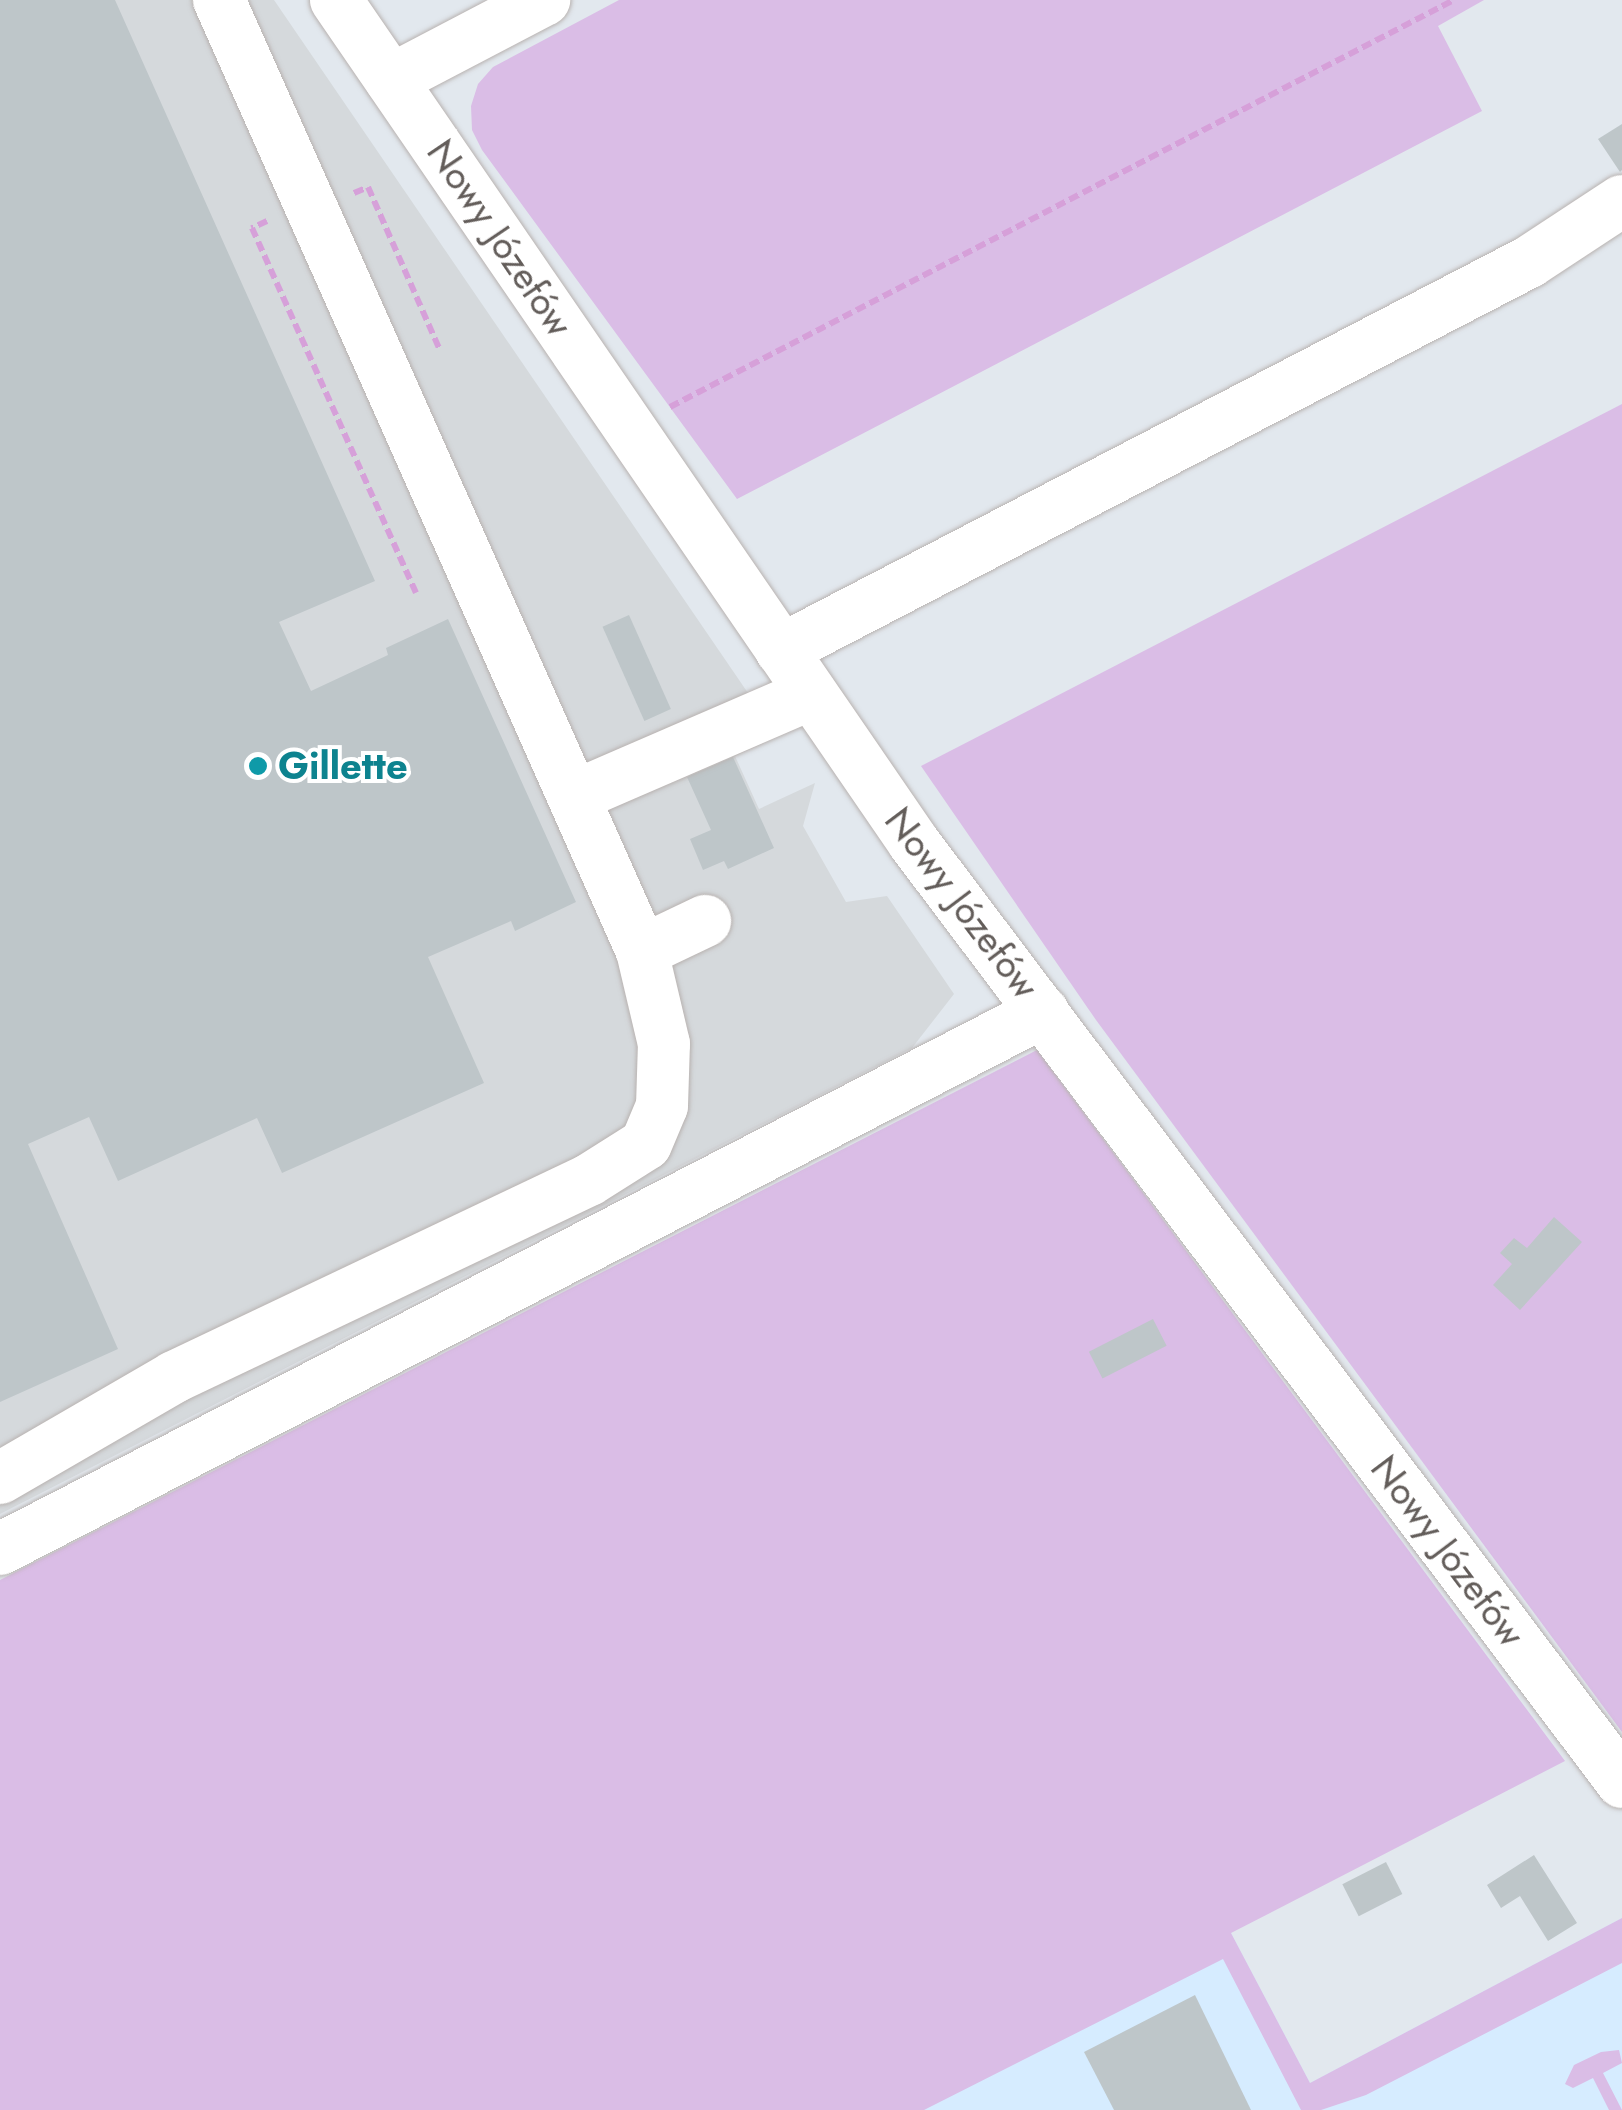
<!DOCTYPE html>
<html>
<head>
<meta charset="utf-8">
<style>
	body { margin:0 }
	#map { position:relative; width:1622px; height:2110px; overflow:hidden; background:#e2e8ee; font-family:Jost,sans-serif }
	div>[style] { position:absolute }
	.commercial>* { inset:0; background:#d6ecff }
	.industrial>* { inset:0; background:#d5d9dc }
	.green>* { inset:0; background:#dabde6 }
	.building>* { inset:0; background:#bec6c9; transform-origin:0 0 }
	.path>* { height:6px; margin-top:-3px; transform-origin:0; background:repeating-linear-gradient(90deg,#d6a0d9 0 10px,transparent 0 15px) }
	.roads { filter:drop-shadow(0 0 2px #b8b2b0) drop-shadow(0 0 2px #b8b2b0) }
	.minor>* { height:52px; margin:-26px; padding:0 26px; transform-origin:26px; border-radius:26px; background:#fff }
	.dots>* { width:28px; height:28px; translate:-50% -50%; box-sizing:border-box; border:5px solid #fff; border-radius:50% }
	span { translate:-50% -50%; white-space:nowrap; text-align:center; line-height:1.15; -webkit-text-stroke:8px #fff; paint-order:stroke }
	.street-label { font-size:38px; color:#635d5a }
	.culture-label { font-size:38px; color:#0d838f; font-weight:700 }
	.left { translate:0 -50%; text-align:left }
</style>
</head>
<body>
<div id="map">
	<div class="commercial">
		<div style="clip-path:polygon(1622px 1918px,1622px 2110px,887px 2110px,1231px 1933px,1310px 2083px)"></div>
	</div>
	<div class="industrial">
		<div style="clip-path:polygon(0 0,274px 0,748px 693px,737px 703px,764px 743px,735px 756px,759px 809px,815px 783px,803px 826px,846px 902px,887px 896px,954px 994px,912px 1048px,0 1514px)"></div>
	</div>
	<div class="green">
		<div style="clip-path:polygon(619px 0,1484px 0,1438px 26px,1482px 111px,737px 499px,482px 150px,472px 130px,471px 106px,478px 84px,493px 67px)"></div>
		<div style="clip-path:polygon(1622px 404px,1622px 1732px,1096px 1020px,921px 766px)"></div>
		<div style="clip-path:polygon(1037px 1050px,1565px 1761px,1231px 1933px,1310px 2083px,1622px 1918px,1622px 1963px,1366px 2095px,1321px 2110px,1301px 2110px,1223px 1959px,924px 2110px,0 2110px,0 1580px)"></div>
		<div style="clip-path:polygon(1619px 2050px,1622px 2063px,1603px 2073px,1622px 2110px,1609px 2110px,1593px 2078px,1573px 2088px,1565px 2084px,1574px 2065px,1601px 2052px)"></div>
	</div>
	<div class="building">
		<div style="clip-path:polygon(0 0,115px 0,375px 581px,279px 622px,311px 691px,388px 655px,386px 648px,448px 619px,576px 902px,515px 931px,511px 921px,428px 957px,484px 1083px,282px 1173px,257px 1118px,118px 1181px,89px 1117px,28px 1144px,118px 1349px,0 1402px)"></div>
		<div style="clip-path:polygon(1622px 124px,1622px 170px,1620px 172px,1598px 139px)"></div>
		<div style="left:629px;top:615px;width:103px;height:29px;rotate:66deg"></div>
		<div style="clip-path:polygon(733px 757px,774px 848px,728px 869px,724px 861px,703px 870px,690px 839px,711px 830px,687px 777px)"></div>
		<div style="clip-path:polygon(1554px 1217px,1582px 1242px,1520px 1310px,1493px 1285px,1512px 1264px,1500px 1253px,1514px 1238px,1527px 1248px)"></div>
		<div style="left:1153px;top:1319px;width:30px;height:72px;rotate:63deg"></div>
		<div style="clip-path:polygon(1534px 1855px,1577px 1923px,1548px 1941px,1520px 1896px,1501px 1908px,1487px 1885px)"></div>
		<div style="left:1386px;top:1862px;width:36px;height:49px;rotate:63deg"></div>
		<div style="clip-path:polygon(1195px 1995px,1251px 2110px,1114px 2110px,1084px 2052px)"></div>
	</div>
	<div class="path">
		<div style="left:354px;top:193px;width:15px;rotate:-23deg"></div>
		<div style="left:368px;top:187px;width:178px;rotate:66.2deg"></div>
		<div style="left:267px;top:221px;width:17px;rotate:155deg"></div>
		<div style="left:252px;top:228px;width:400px;rotate:65.8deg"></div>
		<div style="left:670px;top:407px;width:883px;rotate:-27.44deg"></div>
	</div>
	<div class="roads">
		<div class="minor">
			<div style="left:336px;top:0;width:1022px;rotate:55.56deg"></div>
			<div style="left:914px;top:843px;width:1176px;rotate:52.98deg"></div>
			<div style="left:391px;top:80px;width:173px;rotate:-27.6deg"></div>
			<div style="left:781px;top:650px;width:843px;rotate:-27.42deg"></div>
			<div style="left:1529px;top:262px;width:111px;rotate:-33.3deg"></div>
			<div style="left:575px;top:796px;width:257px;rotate:-23.4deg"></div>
			<div style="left:642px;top:951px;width:70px;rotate:-25.5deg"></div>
			<div style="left:0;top:1478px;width:201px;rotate:-30.1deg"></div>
			<div style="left:174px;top:1377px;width:459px;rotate:-25.4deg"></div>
			<div style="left:589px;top:1180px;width:67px;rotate:-32.3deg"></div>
			<div style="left:646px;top:1144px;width:41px;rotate:-67.2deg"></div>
			<div style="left:662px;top:1106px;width:62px;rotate:-88.2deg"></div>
			<div style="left:664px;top:1044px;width:96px;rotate:-103.3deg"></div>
			<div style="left:642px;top:951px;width:1041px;rotate:-113.98deg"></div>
			<div style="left:0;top:1549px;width:1173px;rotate:-27.24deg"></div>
		</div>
	</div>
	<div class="dots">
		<div style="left:258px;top:766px;background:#0f9aa8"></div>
	</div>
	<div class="street-label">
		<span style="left:500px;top:238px;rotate:56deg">Nowy Józefów</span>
		<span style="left:962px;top:903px;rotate:53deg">Nowy Józefów</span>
		<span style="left:1448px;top:1551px;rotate:53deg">Nowy Józefów</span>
	</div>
	<div class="culture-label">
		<span class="left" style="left:278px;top:766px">Gillette</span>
	</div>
</div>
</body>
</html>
